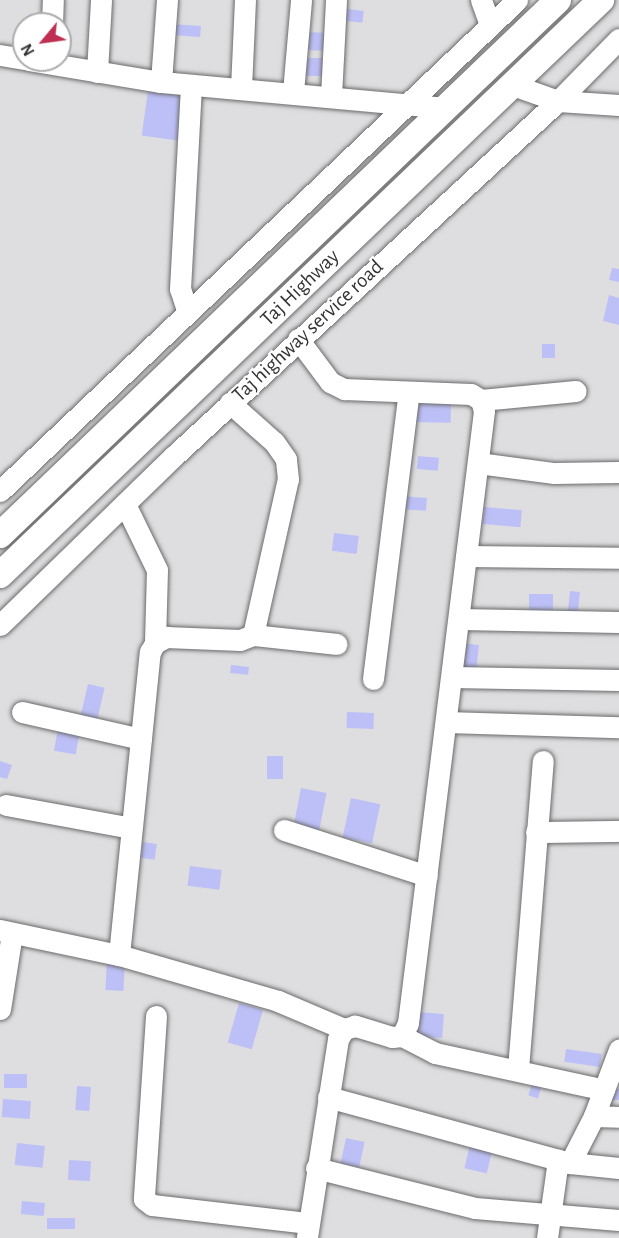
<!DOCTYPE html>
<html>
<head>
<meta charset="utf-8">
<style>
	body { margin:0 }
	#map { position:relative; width:619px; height:1238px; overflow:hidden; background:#dedee0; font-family:"Alegreya Sans",sans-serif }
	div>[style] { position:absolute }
	.building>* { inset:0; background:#bdc0f6; transform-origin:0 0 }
	.roads { filter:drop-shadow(0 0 2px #6b6b6d) drop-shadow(0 0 2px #6b6b6d) }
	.minor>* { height:21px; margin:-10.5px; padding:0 10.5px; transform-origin:10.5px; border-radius:10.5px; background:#fff }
	.major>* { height:26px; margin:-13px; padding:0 13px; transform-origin:13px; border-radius:13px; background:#fff }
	span { translate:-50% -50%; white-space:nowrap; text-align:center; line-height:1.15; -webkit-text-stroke:4.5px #fff; paint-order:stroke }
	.street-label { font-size:21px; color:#333 }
	.north { position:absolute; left:12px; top:12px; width:60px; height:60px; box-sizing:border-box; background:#fff; border:2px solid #adadad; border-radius:50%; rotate:241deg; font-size:16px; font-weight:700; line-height:24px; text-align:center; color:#333 }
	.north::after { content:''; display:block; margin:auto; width:21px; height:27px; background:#bf2f52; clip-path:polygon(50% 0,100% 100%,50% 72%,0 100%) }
</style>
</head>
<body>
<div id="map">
	<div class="building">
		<div style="left:340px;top:8px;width:24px;height:12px;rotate:7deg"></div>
		<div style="left:29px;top:14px;width:21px;height:10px"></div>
		<div style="left:171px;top:24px;width:30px;height:11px;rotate:4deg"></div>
		<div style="left:303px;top:32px;width:23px;height:18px;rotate:2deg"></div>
		<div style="left:326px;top:58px;width:18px;height:25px;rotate:90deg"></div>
		<div style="left:148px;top:91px;width:36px;height:45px;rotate:8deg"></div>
		<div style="clip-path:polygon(612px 268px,619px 269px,619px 282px,609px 280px)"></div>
		<div style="clip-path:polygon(609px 295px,619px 298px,619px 325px,603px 321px)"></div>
		<div style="left:542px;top:344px;width:13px;height:14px"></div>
		<div style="left:411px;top:402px;width:40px;height:20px;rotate:1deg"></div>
		<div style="left:418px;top:456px;width:21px;height:13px;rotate:5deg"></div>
		<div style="left:400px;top:496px;width:27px;height:13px;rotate:4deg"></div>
		<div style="left:484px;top:507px;width:38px;height:17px;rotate:5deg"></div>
		<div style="left:334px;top:533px;width:25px;height:18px;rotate:7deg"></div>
		<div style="left:570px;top:591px;width:10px;height:20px;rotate:6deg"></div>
		<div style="left:529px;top:594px;width:24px;height:21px"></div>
		<div style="left:459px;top:643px;width:20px;height:23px;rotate:6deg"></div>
		<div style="left:231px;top:665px;width:18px;height:8px;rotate:6deg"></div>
		<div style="left:88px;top:684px;width:17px;height:32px;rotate:13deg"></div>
		<div style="left:347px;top:712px;width:27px;height:16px;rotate:2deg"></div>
		<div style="left:58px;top:728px;width:22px;height:23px;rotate:10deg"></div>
		<div style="left:267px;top:756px;width:16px;height:23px"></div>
		<div style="clip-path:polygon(0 761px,12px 765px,7px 779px,0 777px)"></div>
		<div style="left:301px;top:788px;width:26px;height:40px;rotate:11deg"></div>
		<div style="left:351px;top:798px;width:30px;height:40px;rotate:12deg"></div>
		<div style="left:143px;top:842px;width:14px;height:16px;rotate:8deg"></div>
		<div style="left:190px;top:866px;width:32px;height:20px;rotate:7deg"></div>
		<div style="left:107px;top:959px;width:18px;height:31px;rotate:3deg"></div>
		<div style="left:239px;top:1003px;width:25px;height:41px;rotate:16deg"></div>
		<div style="left:416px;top:1012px;width:28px;height:24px;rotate:4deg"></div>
		<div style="left:566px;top:1049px;width:36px;height:13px;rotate:8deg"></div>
		<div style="left:27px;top:1074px;width:14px;height:23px;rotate:90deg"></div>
		<div style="left:533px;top:1080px;width:10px;height:16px;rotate:17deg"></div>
		<div style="left:77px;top:1086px;width:14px;height:24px;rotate:4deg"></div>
		<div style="left:609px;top:1089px;width:10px;height:11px"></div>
		<div style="left:3px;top:1099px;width:28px;height:18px;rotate:4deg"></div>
		<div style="left:346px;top:1138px;width:19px;height:26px;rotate:12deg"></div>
		<div style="left:17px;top:1143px;width:28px;height:22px;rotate:6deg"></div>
		<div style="left:470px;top:1144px;width:23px;height:25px;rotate:13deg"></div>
		<div style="left:69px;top:1160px;width:22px;height:20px;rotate:3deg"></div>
		<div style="left:22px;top:1201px;width:23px;height:13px;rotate:5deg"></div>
		<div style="left:47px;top:1218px;width:28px;height:11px"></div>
	</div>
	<div class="roads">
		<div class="minor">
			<div style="left:167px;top:0;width:82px;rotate:94.2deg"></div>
			<div style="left:161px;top:82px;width:286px;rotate:5.2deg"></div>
			<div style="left:481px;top:0;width:27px;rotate:70deg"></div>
			<div style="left:52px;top:24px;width:24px;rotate:-88deg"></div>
			<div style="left:0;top:55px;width:24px;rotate:9deg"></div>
			<div style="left:28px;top:60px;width:135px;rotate:9.4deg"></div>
			<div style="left:97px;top:72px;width:72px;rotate:-86.8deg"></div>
			<div style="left:513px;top:85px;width:48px;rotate:19.6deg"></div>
			<div style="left:558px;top:101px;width:61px;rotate:3.8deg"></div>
			<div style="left:241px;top:88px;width:88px;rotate:-87.4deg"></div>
			<div style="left:293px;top:92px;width:92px;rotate:-85deg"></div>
			<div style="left:331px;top:96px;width:96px;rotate:-87deg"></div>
			<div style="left:187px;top:310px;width:22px;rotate:-108deg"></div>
			<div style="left:180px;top:289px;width:204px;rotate:-86.9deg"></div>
			<div style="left:298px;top:339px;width:54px;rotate:53.3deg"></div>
			<div style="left:330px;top:382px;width:16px;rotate:27deg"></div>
			<div style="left:344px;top:389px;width:127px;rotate:2.3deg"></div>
			<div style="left:471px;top:394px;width:12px;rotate:31deg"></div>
			<div style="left:481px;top:400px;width:11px;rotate:75deg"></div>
			<div style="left:484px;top:411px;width:617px;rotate:97.08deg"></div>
			<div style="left:408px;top:1023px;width:14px;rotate:115deg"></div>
			<div style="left:402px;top:1036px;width:10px;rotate:174deg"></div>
			<div style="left:392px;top:1037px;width:39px;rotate:-163deg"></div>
			<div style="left:355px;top:1026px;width:11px;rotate:165deg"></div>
			<div style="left:344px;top:1029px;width:12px;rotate:121deg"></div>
			<div style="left:338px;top:1039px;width:201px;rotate:98.9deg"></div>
			<div style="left:481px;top:400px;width:95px;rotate:-5.4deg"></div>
			<div style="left:478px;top:463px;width:77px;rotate:7.5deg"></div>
			<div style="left:554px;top:473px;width:65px;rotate:-0.9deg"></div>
			<div style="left:0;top:491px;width:713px;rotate:-43.52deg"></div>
			<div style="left:125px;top:504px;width:73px;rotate:64.1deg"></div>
			<div style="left:157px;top:570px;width:73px;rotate:91.6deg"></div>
			<div style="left:466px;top:556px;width:153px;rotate:0.7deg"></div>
			<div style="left:459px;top:619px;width:160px;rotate:1.1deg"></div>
			<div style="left:0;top:625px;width:244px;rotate:-44.2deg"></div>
			<div style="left:175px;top:455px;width:522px;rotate:-42.75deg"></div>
			<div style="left:558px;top:101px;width:87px;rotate:-45.5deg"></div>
			<div style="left:253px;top:635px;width:84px;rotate:6.1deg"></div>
			<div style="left:452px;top:677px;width:167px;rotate:1deg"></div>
			<div style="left:373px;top:679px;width:289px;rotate:-82.9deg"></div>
			<div style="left:22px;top:712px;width:122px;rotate:12.8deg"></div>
			<div style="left:446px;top:722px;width:173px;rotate:1.7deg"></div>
			<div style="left:6px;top:805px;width:127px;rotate:10.4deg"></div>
			<div style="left:284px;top:830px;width:150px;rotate:17.8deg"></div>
			<div style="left:536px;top:832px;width:83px;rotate:-0.7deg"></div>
			<div style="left:0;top:930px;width:122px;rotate:11.9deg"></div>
			<div style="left:119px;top:955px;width:166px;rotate:16.1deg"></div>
			<div style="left:278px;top:1001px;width:72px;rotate:23deg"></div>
			<div style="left:119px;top:955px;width:305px;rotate:-84.2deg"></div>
			<div style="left:150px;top:652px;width:10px;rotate:-61deg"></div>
			<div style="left:155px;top:643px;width:13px;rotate:-29deg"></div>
			<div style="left:166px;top:637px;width:74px;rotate:2.3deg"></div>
			<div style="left:240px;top:640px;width:14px;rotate:-21deg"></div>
			<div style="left:253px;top:635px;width:160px;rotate:-77.4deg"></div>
			<div style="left:288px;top:479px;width:20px;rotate:-96deg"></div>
			<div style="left:286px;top:459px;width:21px;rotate:-125deg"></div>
			<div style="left:274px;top:442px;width:59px;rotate:-138.4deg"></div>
			<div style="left:0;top:1009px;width:77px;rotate:-81deg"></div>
			<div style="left:156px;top:1016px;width:183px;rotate:93.8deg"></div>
			<div style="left:144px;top:1199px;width:10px;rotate:37deg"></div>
			<div style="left:152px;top:1205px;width:156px;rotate:6.6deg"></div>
			<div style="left:402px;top:1036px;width:37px;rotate:27deg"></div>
			<div style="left:435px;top:1053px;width:173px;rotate:12.3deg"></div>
			<div style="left:518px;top:1069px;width:309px;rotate:-85.4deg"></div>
			<div style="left:328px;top:1097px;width:251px;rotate:15.3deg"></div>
			<div style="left:570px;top:1163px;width:49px;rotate:5.8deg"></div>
			<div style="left:594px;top:1116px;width:25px;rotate:2deg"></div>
			<div style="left:570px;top:1163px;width:53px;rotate:-62.9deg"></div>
			<div style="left:594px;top:1116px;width:71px;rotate:-69.3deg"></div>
			<div style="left:316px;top:1168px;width:164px;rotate:14.1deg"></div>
			<div style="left:475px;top:1208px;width:144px;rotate:4.8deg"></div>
			<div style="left:547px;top:1238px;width:79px;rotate:-82deg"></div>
		</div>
		<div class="major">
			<div style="left:0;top:535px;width:773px;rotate:-43.79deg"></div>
			<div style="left:0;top:575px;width:832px;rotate:-43.73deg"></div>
		</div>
	</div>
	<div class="street-label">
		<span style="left:300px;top:288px;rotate:-44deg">Taj Highway</span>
		<span style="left:308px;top:331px;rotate:-43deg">Taj highway service road</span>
	</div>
	<div class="north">N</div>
</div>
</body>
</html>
